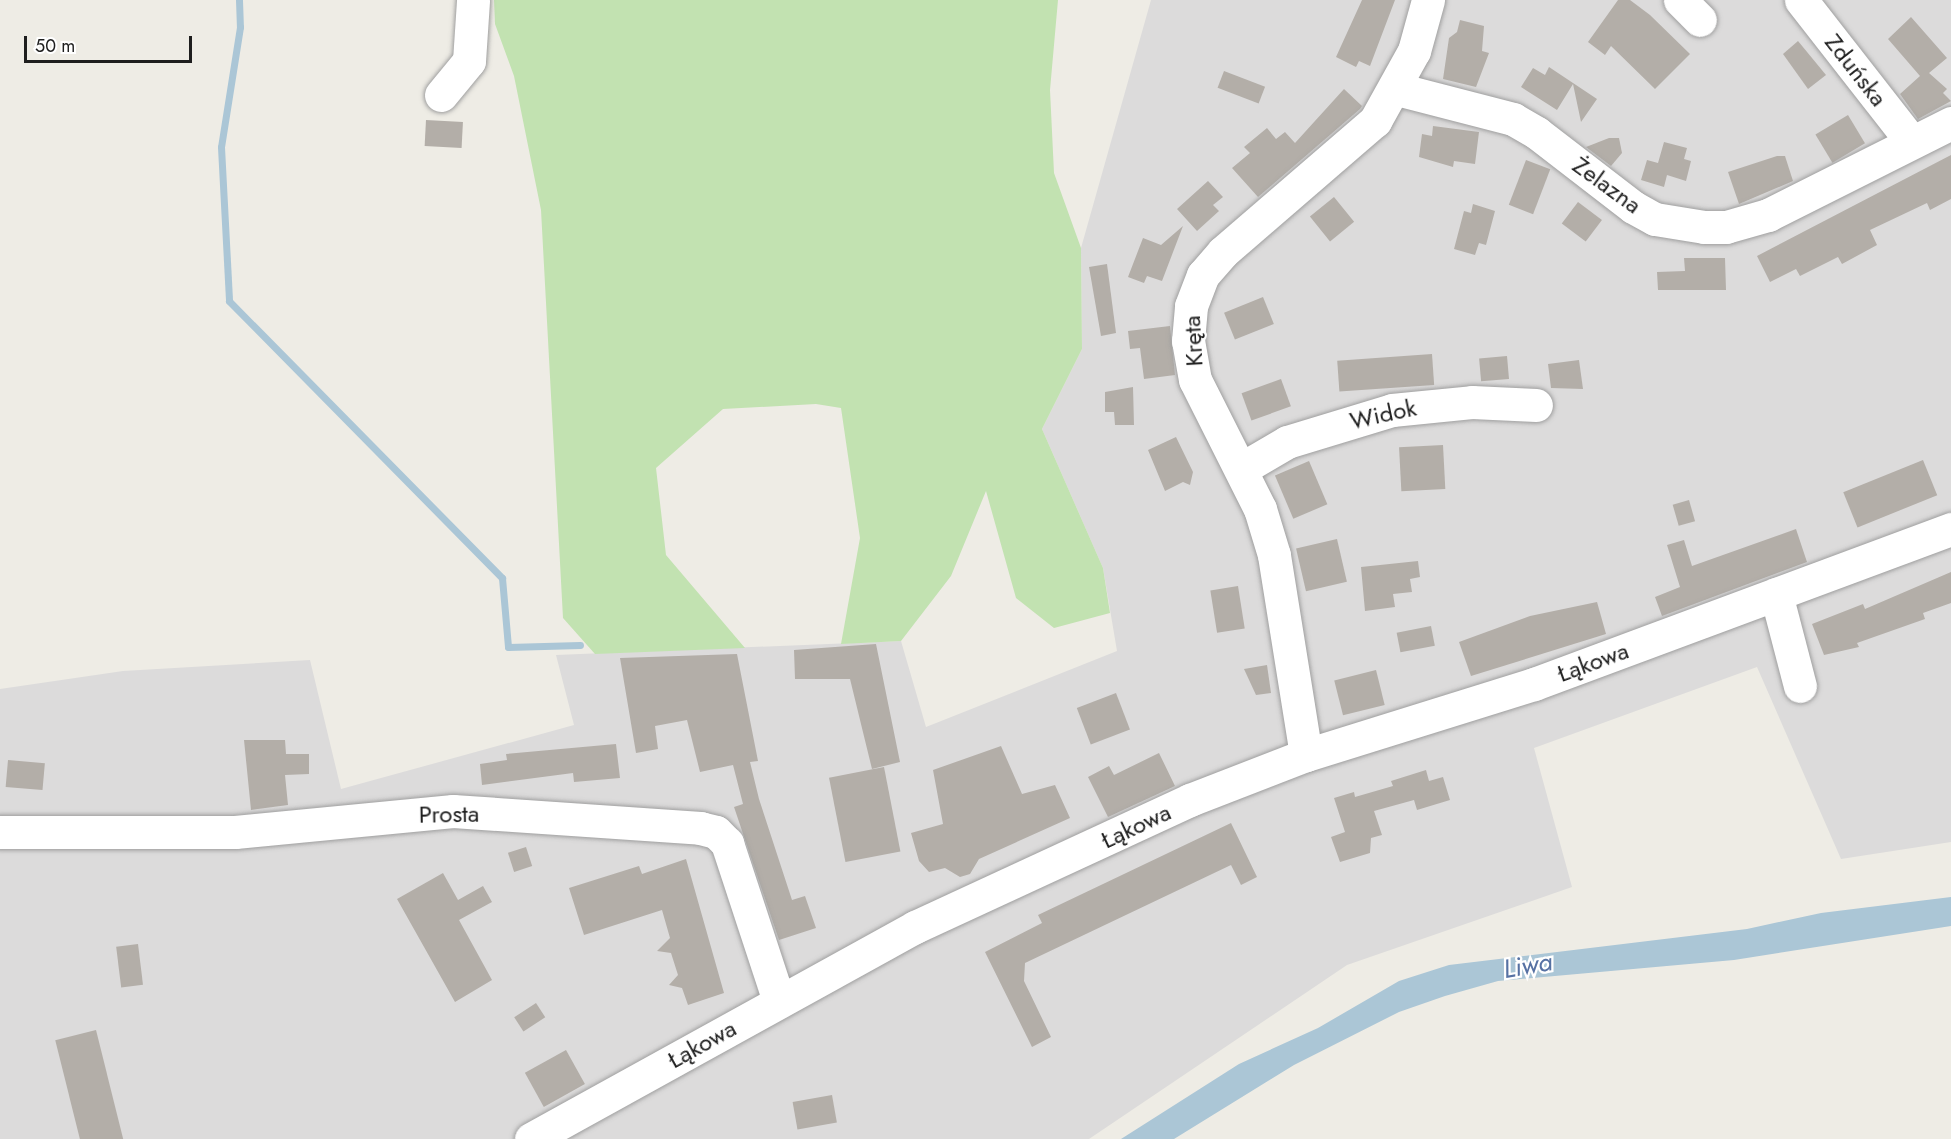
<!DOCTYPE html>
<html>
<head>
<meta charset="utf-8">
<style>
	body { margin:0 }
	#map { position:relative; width:1951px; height:1139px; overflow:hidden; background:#eeece5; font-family:Jost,sans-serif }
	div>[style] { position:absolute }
	.residential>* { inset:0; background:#dcdbdb }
	.grass>* { inset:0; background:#c2e2b1 }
	.water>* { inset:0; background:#abc6d6 }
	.stream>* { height:7px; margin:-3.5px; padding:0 3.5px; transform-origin:3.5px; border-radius:3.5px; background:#abc6d6 }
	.building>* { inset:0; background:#b3aea8; transform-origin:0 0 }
	.roads { filter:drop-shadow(0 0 2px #9f9f9f) drop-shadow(0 0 2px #9f9f9f) }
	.minor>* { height:33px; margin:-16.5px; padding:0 16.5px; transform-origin:16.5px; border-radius:16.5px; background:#fff }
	span { translate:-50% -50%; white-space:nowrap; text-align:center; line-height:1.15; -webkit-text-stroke:4.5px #fff; paint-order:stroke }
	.street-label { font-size:24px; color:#1e1e1e }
	.water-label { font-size:26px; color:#5671a3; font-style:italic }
	.scale { position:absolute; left:24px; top:36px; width:168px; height:27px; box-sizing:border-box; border:3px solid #1e1e1e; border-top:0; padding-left:8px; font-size:18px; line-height:21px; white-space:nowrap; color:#1e1e1e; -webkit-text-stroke:4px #fff; paint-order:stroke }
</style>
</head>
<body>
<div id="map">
	<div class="residential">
		<div style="clip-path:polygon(1151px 0,1951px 0,1951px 842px,1841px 859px,1757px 667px,1534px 748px,1572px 887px,1347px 965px,1089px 1139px,0 1139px,0 689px,123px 671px,310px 660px,341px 789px,574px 725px,556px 655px,901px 641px,926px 727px,1117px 651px,1103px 568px,1042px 429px,1082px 349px,1081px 248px)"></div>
	</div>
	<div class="grass">
		<div style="clip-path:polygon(494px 0,1058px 0,1050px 90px,1054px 173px,1081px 248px,1082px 349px,1042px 429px,1103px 568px,1110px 613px,1054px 628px,1016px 598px,986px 491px,951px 576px,901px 641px,841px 644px,860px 538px,841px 408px,816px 404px,723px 409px,656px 468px,666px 555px,745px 648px,595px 654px,563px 618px,541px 210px,514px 76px,495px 24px)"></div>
	</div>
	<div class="water">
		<div style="clip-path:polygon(1951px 897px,1951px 926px,1734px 960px,1498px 981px,1445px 996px,1399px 1012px,1294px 1065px,1174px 1139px,1121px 1139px,1239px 1064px,1318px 1028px,1399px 981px,1449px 965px,1747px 929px,1821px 913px)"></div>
	</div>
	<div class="stream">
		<div style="left:239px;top:0;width:27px;rotate:88deg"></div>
		<div style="left:240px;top:27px;width:121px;rotate:99deg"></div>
		<div style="left:221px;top:147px;width:154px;rotate:87deg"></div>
		<div style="left:229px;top:301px;width:389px;rotate:45.4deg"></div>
		<div style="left:502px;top:578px;width:69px;rotate:85deg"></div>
		<div style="left:508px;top:647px;width:72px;rotate:-1.6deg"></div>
	</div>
	<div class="building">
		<div style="clip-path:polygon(1362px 0,1395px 0,1370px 66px,1359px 61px,1356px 67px,1336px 57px)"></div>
		<div style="clip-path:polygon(1618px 0,1630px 0,1650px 15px,1690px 54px,1655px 89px,1611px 46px,1605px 55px,1588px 42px)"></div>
		<div style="clip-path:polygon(1911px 17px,1947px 58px,1929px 73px,1947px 89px,1943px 93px,1951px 101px,1918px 119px,1900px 94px,1920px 76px,1888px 39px)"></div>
		<div style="clip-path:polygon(1460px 20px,1484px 26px,1482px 51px,1489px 53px,1476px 87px,1443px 79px,1449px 38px,1457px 32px)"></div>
		<div style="clip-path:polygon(1798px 41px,1826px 75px,1808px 89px,1783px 54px)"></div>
		<div style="clip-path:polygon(1549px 67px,1597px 99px,1581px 122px,1573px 84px,1557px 110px,1521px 87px,1533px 68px,1545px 75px)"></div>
		<div style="left:1224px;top:71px;width:44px;height:18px;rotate:21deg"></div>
		<div style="clip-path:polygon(1344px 89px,1362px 106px,1360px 109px,1258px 197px,1232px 168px,1250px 153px,1244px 147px,1267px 128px,1276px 139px,1285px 132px,1295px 143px)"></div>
		<div style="left:1848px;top:115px;width:33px;height:38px;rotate:59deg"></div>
		<div style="left:426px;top:120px;width:37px;height:26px;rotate:3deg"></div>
		<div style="clip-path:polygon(1433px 126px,1479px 132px,1475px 164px,1454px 161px,1453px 167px,1419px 157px,1422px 134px,1432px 136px)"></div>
		<div style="clip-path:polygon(1609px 138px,1619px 138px,1622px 153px,1611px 166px,1586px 147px)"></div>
		<div style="clip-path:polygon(1664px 142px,1687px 148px,1684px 159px,1691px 161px,1686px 181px,1667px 175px,1664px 187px,1641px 180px,1647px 160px,1658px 163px)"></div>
		<div style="clip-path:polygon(1951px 155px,1951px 199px,1930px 210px,1927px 203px,1870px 230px,1877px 245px,1842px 264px,1838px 257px,1800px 276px,1796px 269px,1770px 282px,1757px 256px)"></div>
		<div style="clip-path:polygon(1777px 156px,1785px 156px,1793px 181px,1739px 204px,1728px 172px)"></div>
		<div style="left:1526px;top:160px;width:26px;height:48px;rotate:21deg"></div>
		<div style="clip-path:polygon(1208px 181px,1223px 197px,1213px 205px,1219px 211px,1197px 231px,1177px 209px)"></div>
		<div style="left:1334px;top:197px;width:32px;height:31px;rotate:51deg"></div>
		<div style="left:1578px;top:202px;width:30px;height:27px;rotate:37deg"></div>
		<div style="clip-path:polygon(1473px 204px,1495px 211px,1486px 245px,1479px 243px,1475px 255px,1454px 249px,1464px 211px,1471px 213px)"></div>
		<div style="clip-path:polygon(1183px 226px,1162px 281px,1147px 276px,1144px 283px,1128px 277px,1143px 238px,1161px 245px)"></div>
		<div style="clip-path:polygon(1684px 258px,1725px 258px,1726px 290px,1658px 290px,1657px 272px,1685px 271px)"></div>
		<div style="clip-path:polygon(1107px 264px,1116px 333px,1101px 336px,1089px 267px)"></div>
		<div style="left:1263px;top:297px;width:29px;height:42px;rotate:68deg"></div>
		<div style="clip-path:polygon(1170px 326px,1175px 375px,1144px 379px,1140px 348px,1130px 349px,1128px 331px)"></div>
		<div style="left:1432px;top:354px;width:31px;height:95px;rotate:86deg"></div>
		<div style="left:1507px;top:356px;width:23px;height:28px;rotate:85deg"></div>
		<div style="clip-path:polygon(1579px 360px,1583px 389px,1551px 388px,1548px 364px)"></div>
		<div style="left:1281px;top:379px;width:29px;height:42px;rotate:70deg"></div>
		<div style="clip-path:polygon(1133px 387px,1134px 425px,1115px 425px,1114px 412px,1105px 412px,1105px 392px)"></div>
		<div style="clip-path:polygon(1176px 437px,1193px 472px,1190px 485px,1183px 482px,1165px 491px,1148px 450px)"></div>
		<div style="left:1443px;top:445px;width:44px;height:44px;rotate:87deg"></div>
		<div style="left:1923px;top:460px;width:38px;height:86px;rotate:68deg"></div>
		<div style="left:1309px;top:461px;width:47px;height:37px;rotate:67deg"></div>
		<div style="left:1689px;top:500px;width:22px;height:17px;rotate:74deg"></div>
		<div style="clip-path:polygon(1796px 529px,1807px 562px,1662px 616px,1655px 597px,1680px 587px,1667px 545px,1684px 540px,1692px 566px)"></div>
		<div style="left:1337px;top:539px;width:44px;height:42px;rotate:77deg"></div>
		<div style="clip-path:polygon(1418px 561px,1420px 577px,1410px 579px,1412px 592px,1393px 594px,1395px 607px,1365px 611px,1361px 567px)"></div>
		<div style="clip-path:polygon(1951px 572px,1951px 603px,1923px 613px,1925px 619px,1857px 643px,1859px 647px,1824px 655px,1812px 624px,1863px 604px,1865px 609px)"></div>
		<div style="left:1238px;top:586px;width:43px;height:28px;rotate:81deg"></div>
		<div style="clip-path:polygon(1597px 602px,1606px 634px,1471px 676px,1459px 642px,1530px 616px)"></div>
		<div style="left:1431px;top:626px;width:20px;height:35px;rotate:79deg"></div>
		<div style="clip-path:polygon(876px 644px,900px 762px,872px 769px,850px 679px,795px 679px,794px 650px)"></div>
		<div style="clip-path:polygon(737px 654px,758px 761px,750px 762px,759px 799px,792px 900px,805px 896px,816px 928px,779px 940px,734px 807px,743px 804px,733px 765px,700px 772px,687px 720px,655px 726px,658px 749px,636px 753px,620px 658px)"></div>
		<div style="clip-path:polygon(1267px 665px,1271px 693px,1256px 695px,1244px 669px)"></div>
		<div style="left:1376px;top:670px;width:36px;height:43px;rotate:76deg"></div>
		<div style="left:1116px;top:693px;width:39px;height:42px;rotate:69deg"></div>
		<div style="clip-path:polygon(244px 740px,285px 740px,286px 754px,309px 754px,309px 774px,285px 775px,288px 805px,251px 810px)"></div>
		<div style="clip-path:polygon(616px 744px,620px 778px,574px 782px,573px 773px,482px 785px,480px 764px,507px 760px,506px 754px)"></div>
		<div style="clip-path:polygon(1001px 746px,1022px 794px,1055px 785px,1070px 818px,979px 859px,970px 874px,960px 877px,945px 868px,929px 872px,919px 861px,911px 833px,943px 824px,933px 770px)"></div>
		<div style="clip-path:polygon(1159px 753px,1175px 786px,1108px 817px,1088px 777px,1109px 766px,1114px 775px)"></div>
		<div style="left:8px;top:760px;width:37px;height:27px;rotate:5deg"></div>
		<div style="left:884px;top:767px;width:86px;height:56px;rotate:79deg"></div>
		<div style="clip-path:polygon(1426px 770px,1429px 781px,1443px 777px,1450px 800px,1417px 810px,1414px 800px,1374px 811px,1382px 835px,1371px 838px,1370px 853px,1340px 862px,1331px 837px,1345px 832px,1334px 798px,1354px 792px,1355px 797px,1393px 786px,1391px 781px)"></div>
		<div style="clip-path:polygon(1231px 823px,1257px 877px,1241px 885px,1231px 865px,1025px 963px,1024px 981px,1051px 1037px,1032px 1047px,985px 952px,1042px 923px,1038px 915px)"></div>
		<div style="left:526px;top:847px;width:20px;height:19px;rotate:72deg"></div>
		<div style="clip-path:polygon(686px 859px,724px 993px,688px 1005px,682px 988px,669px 985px,678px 975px,671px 953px,657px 951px,670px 938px,662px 910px,584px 935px,569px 888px,639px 866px,642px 874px)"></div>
		<div style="clip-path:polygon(443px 873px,458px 900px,483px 886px,492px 902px,459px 920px,492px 980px,455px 1002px,397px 899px)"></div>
		<div style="left:138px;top:944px;width:41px;height:22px;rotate:83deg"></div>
		<div style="left:536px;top:1003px;width:17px;height:26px;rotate:57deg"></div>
		<div style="left:96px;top:1030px;width:113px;height:42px;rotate:76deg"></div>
		<div style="left:566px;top:1050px;width:39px;height:47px;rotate:61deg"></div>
		<div style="left:832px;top:1095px;width:28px;height:40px;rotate:80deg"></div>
	</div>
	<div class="roads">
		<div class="minor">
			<div style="left:1680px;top:0;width:28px;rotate:45deg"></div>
			<div style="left:1801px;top:0;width:179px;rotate:52deg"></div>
			<div style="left:1397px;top:89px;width:120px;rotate:14.5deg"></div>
			<div style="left:1513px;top:119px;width:28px;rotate:30deg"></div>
			<div style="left:1537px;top:133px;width:121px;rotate:37.6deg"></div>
			<div style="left:1633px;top:207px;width:25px;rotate:29deg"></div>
			<div style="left:1655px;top:219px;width:50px;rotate:9.3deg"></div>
			<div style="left:1704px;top:227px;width:22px"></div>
			<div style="left:1726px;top:227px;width:44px;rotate:-15.9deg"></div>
			<div style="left:1768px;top:215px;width:205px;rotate:-26.7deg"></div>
			<div style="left:441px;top:95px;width:44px;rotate:-50.5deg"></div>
			<div style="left:469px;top:61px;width:61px;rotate:-86.2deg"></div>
			<div style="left:1241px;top:469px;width:53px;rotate:-30.4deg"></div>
			<div style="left:1287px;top:442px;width:110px;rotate:-16.9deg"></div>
			<div style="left:1392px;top:410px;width:80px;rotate:-5.7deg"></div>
			<div style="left:1472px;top:402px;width:64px;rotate:2.7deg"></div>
			<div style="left:1776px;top:594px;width:95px;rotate:75.4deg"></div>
			<div style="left:1306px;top:755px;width:203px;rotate:-99.1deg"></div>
			<div style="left:1274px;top:555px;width:48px;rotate:-106.9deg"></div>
			<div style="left:1260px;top:509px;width:144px;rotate:-116.7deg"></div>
			<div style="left:1195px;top:380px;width:40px;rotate:-100deg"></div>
			<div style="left:1188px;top:341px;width:35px;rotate:-85deg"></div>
			<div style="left:1191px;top:306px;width:33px;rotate:-69deg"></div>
			<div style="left:1203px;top:275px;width:30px;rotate:-49deg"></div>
			<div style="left:1223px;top:252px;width:201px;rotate:-40.8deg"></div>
			<div style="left:1375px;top:121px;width:80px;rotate:-60.9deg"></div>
			<div style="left:1414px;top:51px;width:53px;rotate:-74.6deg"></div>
			<div style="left:0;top:832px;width:235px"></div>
			<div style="left:235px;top:832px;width:219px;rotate:-5.5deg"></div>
			<div style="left:453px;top:811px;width:248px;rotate:3.9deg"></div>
			<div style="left:700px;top:828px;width:16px;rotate:14deg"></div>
			<div style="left:716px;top:832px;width:16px;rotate:45deg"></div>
			<div style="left:727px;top:843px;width:166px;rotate:71.8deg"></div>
			<div style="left:531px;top:1139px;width:439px;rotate:-28.9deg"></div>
			<div style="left:915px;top:927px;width:303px;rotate:-24.8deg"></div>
			<div style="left:1190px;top:800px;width:124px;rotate:-21.2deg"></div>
			<div style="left:1306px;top:755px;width:239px;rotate:-17.3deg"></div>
			<div style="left:1534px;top:684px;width:445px;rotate:-20.4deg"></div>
		</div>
	</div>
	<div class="street-label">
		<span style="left:1856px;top:70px;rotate:52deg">Zduńska</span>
		<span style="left:1607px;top:185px;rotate:36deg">Żelazna</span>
		<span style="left:1193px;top:341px;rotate:-93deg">Kręta</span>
		<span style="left:1383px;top:414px;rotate:-12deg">Widok</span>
		<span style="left:1593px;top:662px;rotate:-20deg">Łąkowa</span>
		<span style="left:449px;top:814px;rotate:-1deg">Prosta</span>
		<span style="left:1136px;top:826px;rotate:-25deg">Łąkowa</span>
		<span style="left:702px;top:1044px;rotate:-29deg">Łąkowa</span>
	</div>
	<div class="water-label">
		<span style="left:1528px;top:966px;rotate:-10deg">Liwa</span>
	</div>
	<div class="scale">50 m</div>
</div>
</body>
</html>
